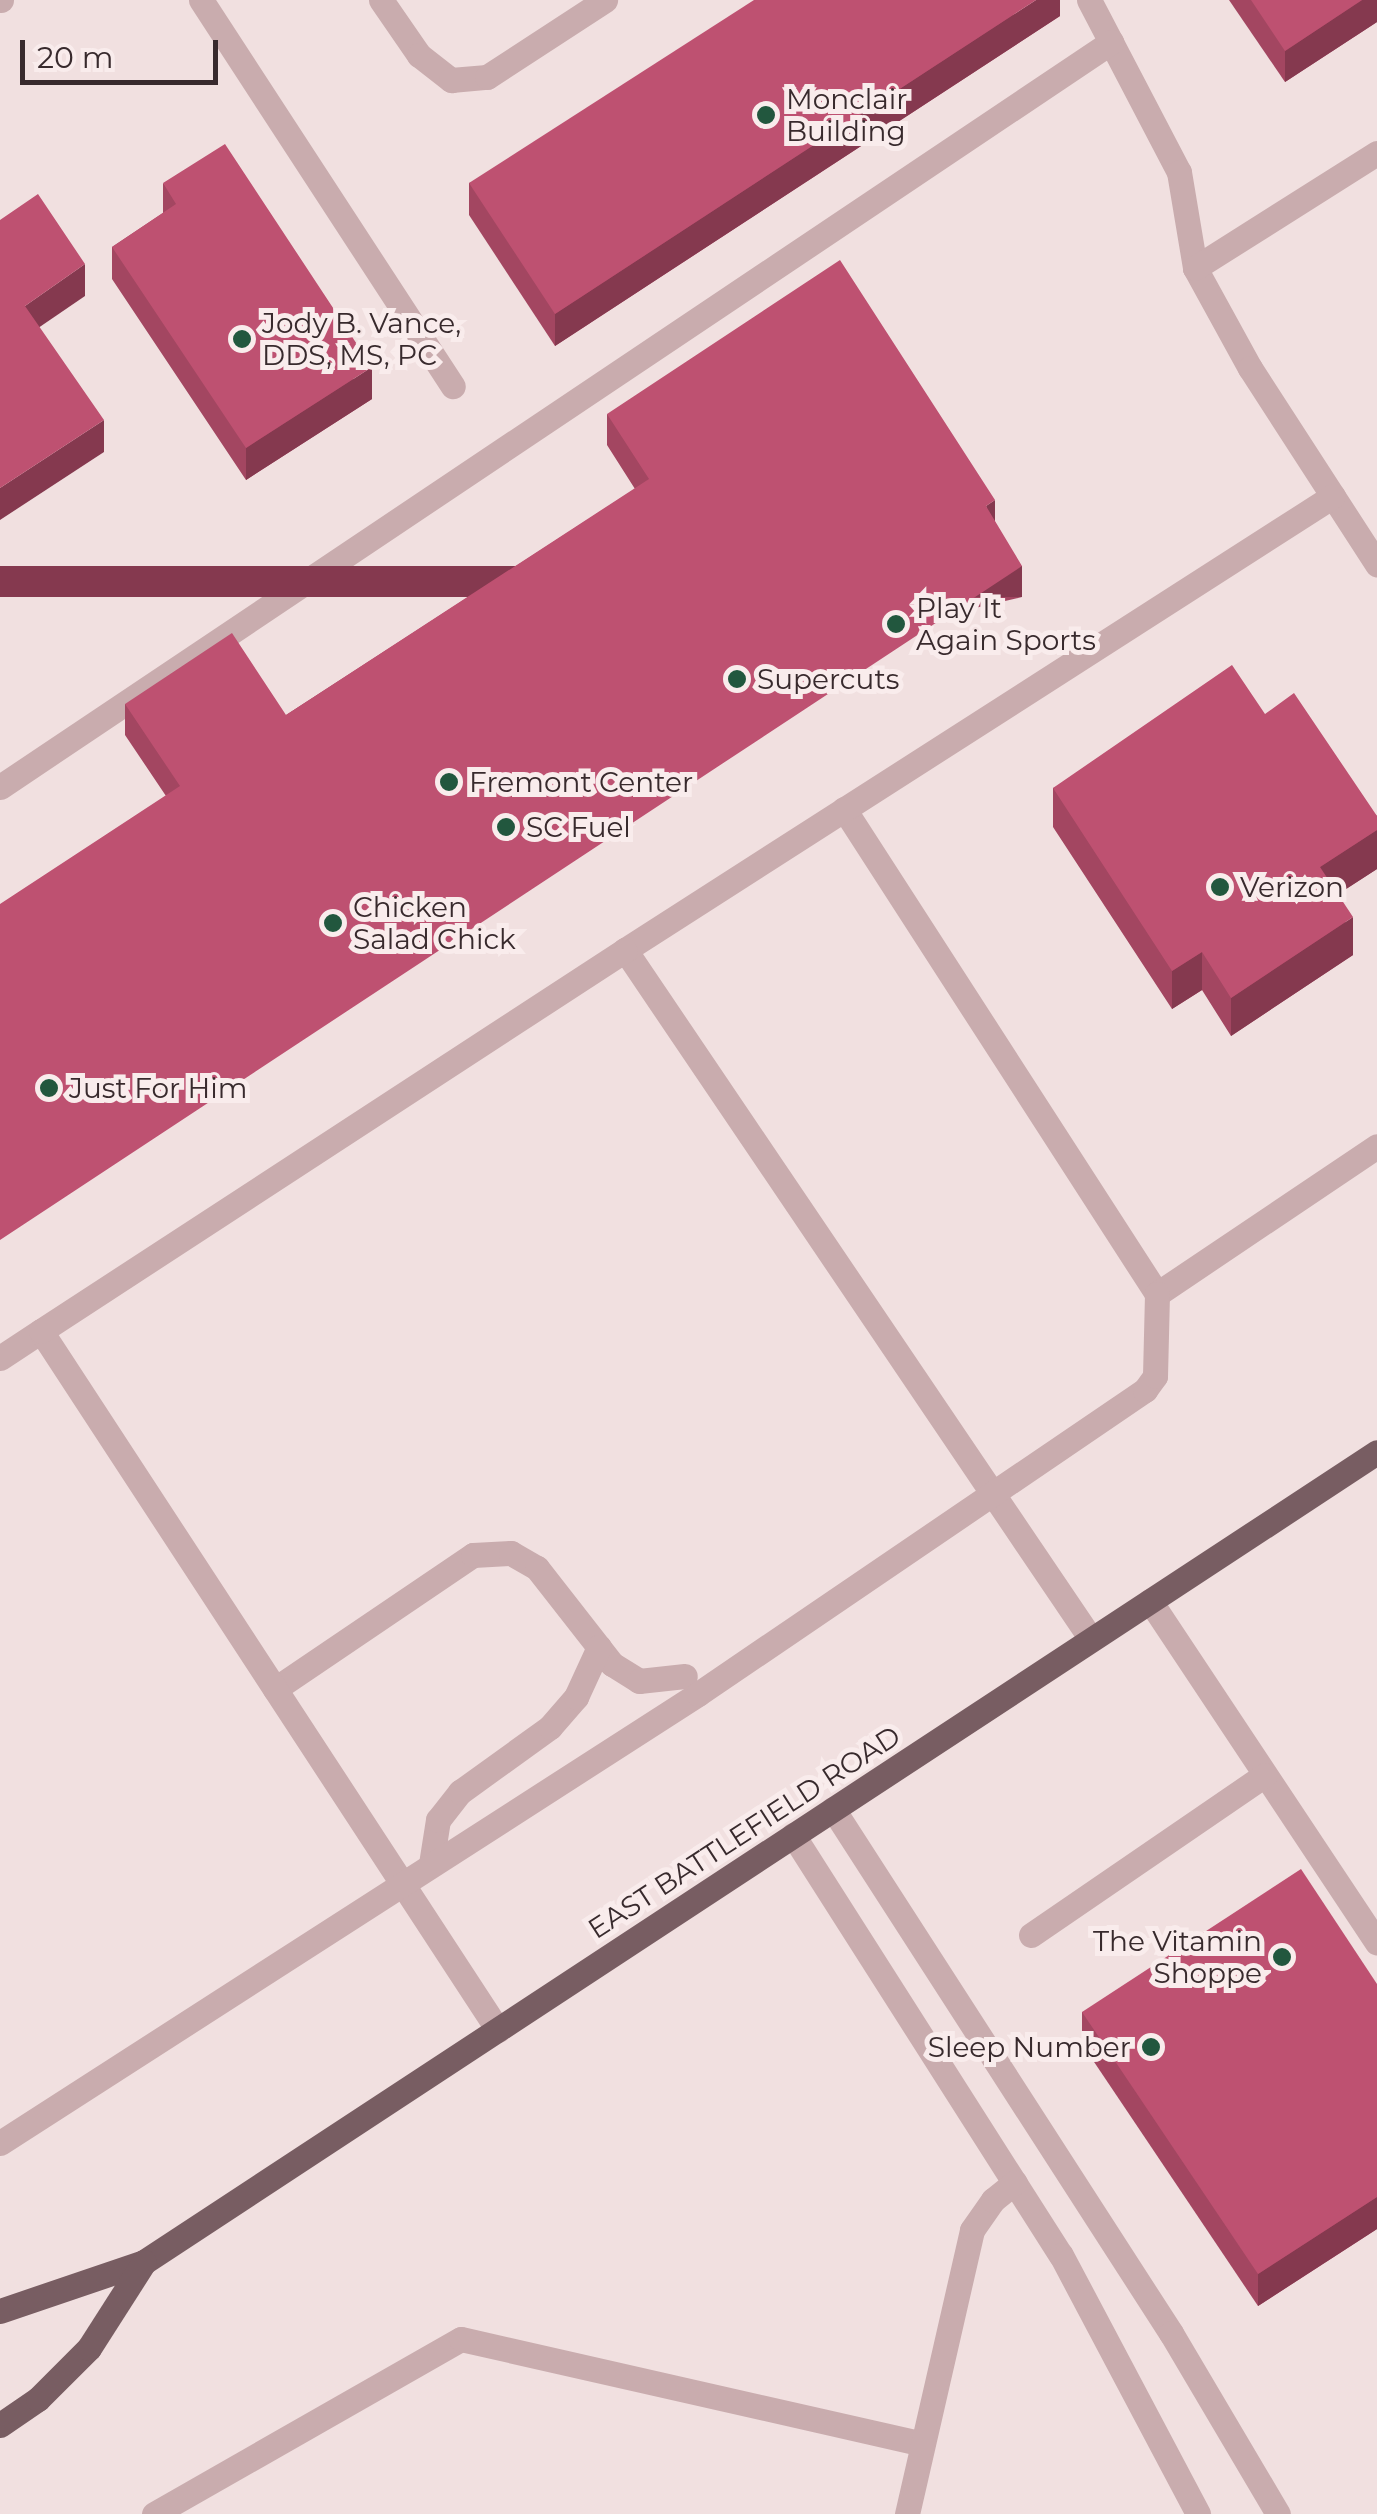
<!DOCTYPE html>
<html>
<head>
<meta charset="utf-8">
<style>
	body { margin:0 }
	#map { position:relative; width:1377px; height:2514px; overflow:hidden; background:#f1e0e0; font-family:Montserrat,sans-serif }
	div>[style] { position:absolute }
	.lane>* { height:25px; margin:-12.5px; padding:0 12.5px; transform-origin:12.5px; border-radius:12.5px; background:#c9acae }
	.street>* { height:25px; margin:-12.5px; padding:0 12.5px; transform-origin:12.5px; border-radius:12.5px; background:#c9acae }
	.primary>* { height:25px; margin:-12.5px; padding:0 12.5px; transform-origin:12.5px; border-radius:12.5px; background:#785d62 }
	.wall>* { inset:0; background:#a34661 }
	.shaded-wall>* { inset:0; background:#85394f; transform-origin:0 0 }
	.building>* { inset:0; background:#be5171 }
	.dots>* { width:28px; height:28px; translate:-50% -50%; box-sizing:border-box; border:5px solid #f9ecec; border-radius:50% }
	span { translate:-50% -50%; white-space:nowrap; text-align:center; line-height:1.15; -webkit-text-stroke:10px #f9ecec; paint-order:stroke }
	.poi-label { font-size:28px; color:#382a2d }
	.left { translate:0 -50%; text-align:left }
	.right { translate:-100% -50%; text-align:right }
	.street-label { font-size:28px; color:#382a2d }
	.scale { position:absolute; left:20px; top:40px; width:198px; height:45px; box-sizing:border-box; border:5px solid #382a2d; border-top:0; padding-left:12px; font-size:30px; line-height:35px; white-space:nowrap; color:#382a2d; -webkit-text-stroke:8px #f9ecec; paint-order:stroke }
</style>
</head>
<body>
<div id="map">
	<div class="lane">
		<div style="left:201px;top:0;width:461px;rotate:56.9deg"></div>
		<div style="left:381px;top:0;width:67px;rotate:55.4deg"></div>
		<div style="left:419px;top:55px;width:41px;rotate:38deg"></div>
		<div style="left:451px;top:80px;width:36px;rotate:-5deg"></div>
		<div style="left:487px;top:77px;width:141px;rotate:-33.1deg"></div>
		<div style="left:1089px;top:0;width:194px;rotate:62.4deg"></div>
		<div style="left:1179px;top:172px;width:97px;rotate:80.5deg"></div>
		<div style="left:1195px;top:268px;width:114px;rotate:61.2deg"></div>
		<div style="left:1250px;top:368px;width:234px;rotate:57.1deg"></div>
		<div style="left:1195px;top:268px;width:215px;rotate:-32.3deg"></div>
		<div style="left:0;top:787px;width:1338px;rotate:-33.84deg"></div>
		<div style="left:844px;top:809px;width:577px;rotate:57.16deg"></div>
		<div style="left:1157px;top:1294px;width:265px;rotate:-33.9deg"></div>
		<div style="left:0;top:1358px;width:49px;rotate:-33.4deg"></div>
		<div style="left:1150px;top:1601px;width:410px;rotate:56.4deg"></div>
		<div style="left:1091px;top:1639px;width:832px;rotate:-124.07deg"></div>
		<div style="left:625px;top:950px;width:841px;rotate:-32.67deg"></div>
		<div style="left:275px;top:1689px;width:239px;rotate:-34.1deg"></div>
		<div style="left:473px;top:1555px;width:38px;rotate:-3deg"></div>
		<div style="left:511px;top:1553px;width:30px;rotate:30deg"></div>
		<div style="left:537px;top:1568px;width:122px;rotate:52deg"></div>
		<div style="left:612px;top:1664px;width:32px;rotate:32deg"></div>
		<div style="left:639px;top:1681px;width:46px;rotate:-6.2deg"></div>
		<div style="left:833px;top:1809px;width:624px;rotate:57.18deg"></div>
		<div style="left:1171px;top:2333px;width:210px;rotate:59.4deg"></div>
		<div style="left:793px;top:1835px;width:498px;rotate:57.5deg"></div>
		<div style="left:1061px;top:2255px;width:293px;rotate:62.1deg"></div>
		<div style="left:431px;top:1864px;width:45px;rotate:-81deg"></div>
		<div style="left:438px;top:1820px;width:36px;rotate:-52deg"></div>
		<div style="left:460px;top:1792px;width:111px;rotate:-35.8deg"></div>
		<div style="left:550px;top:1727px;width:40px;rotate:-49deg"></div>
		<div style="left:576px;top:1697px;width:55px;rotate:-65.3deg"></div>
		<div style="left:1031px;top:1935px;width:283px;rotate:-34.4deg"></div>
		<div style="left:498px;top:2030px;width:835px;rotate:-123.18deg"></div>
		<div style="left:41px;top:1331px;width:697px;rotate:-33.12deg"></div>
		<div style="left:0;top:2143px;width:830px;rotate:-32.75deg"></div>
		<div style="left:698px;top:1694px;width:541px;rotate:-34.22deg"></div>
		<div style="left:1145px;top:1390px;width:17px;rotate:-54deg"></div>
		<div style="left:1155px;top:1376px;width:82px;rotate:-88.6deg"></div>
		<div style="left:154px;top:2514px;width:353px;rotate:-29.7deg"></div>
		<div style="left:461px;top:2339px;width:473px;rotate:12.8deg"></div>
		<div style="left:907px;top:2514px;width:291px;rotate:-77.1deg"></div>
		<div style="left:972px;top:2230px;width:37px;rotate:-55deg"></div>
		<div style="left:993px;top:2200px;width:28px;rotate:-39deg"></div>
	</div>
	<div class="street">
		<div style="left:0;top:0;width:1px"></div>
	</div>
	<div class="primary">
		<div style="left:0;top:2311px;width:152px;rotate:-18.8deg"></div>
		<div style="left:144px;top:2262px;width:1475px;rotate:-33.3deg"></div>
		<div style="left:0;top:2425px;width:46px;rotate:-34.4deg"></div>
		<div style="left:38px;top:2399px;width:72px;rotate:-45deg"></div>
		<div style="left:89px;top:2348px;width:102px;rotate:-57.4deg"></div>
	</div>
	<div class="wall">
		<div style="clip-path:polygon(1060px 0,1060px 16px,555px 346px,469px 215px,469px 183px)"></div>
		<div style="clip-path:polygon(1229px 0,1377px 0,1377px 22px,1285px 82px)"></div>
		<div style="clip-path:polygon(163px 183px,372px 399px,246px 480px,112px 279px,112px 247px,163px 213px)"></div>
		<div style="clip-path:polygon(607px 414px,995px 522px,1022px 597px,166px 796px,125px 735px,125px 704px,286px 715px,635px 489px,607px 445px)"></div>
		<div style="clip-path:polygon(1265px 714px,1377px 816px,1377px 869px,1338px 894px,1353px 955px,1231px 1036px,1202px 990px,1172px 1009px,1053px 827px,1053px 788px)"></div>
		<div style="clip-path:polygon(1377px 1984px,1377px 2229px,1258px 2306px,1082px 2044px,1082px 2012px)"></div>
	</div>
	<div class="shaded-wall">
		<div style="clip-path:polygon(1036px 0,1060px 0,1060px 16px,555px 346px,555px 314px)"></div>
		<div style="clip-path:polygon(1362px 0,1377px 0,1377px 22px,1285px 82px,1285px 51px)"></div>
		<div style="clip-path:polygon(85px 264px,85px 296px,25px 337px,25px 306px)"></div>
		<div style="clip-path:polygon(372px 367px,372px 399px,246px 480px,246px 448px)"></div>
		<div style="clip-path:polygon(104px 420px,104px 452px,0 520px,0 488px)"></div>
		<div style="clip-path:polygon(995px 500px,995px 532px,986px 506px)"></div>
		<div style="left:1022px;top:566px;width:31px;height:1224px;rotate:90deg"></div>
		<div style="clip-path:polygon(1377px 830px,1377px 869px,1320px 906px,1320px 867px)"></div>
		<div style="clip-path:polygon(1353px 917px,1353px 955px,1231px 1036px,1231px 998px)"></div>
		<div style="clip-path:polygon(1202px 952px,1202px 990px,1172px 1009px,1172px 971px)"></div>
		<div style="clip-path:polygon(1377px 2197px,1377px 2229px,1258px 2306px,1258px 2274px)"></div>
	</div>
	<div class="building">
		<div style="clip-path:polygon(754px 0,1036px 0,555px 314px,469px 183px)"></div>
		<div style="clip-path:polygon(1251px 0,1362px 0,1285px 51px)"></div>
		<div style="clip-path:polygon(225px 144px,372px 367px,246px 448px,112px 247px,176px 204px,163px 183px)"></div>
		<div style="clip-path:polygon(38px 194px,85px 264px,25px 306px,104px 420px,0 488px,0 220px)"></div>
		<div style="clip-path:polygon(840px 260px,995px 500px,986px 506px,1022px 566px,0 1240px,0 904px,180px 786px,125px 704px,232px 633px,286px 715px,649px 479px,607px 414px)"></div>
		<div style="clip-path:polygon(1232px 665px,1265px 714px,1294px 693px,1377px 816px,1377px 830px,1320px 867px,1353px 917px,1231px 998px,1202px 952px,1172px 971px,1053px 788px)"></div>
		<div style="clip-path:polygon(1301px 1869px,1377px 1984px,1377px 2197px,1258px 2274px,1082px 2012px)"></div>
	</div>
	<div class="dots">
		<div style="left:766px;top:115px;background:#22573e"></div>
		<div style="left:242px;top:339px;background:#22573e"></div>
		<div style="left:896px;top:624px;background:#22573e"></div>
		<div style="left:737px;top:679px;background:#22573e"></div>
		<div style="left:449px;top:782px;background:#22573e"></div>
		<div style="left:506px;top:827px;background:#22573e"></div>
		<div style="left:1220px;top:887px;background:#22573e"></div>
		<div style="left:333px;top:923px;background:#22573e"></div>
		<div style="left:49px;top:1088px;background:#22573e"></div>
		<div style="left:1282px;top:1957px;background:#22573e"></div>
		<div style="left:1151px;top:2047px;background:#22573e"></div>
	</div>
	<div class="poi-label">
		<span class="left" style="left:786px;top:115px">Monclair<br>Building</span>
		<span class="left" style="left:262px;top:339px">Jody B. Vance,<br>DDS, MS, PC</span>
		<span class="left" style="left:916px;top:624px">Play It<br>Again Sports</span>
		<span class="left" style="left:757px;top:679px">Supercuts</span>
		<span class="left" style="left:469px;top:782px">Fremont Center</span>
		<span class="left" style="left:526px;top:827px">SC Fuel</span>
		<span class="left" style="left:1240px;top:887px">Verizon</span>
		<span class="left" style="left:353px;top:923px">Chicken<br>Salad Chick</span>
		<span class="left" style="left:69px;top:1088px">Just For Him</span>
		<span class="right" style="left:1262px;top:1957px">The Vitamin<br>Shoppe</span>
		<span class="right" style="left:1131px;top:2047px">Sleep Number</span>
	</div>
	<div class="street-label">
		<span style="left:744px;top:1832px;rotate:-33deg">EAST BATTLEFIELD ROAD</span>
	</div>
	<div class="scale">20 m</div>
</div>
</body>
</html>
